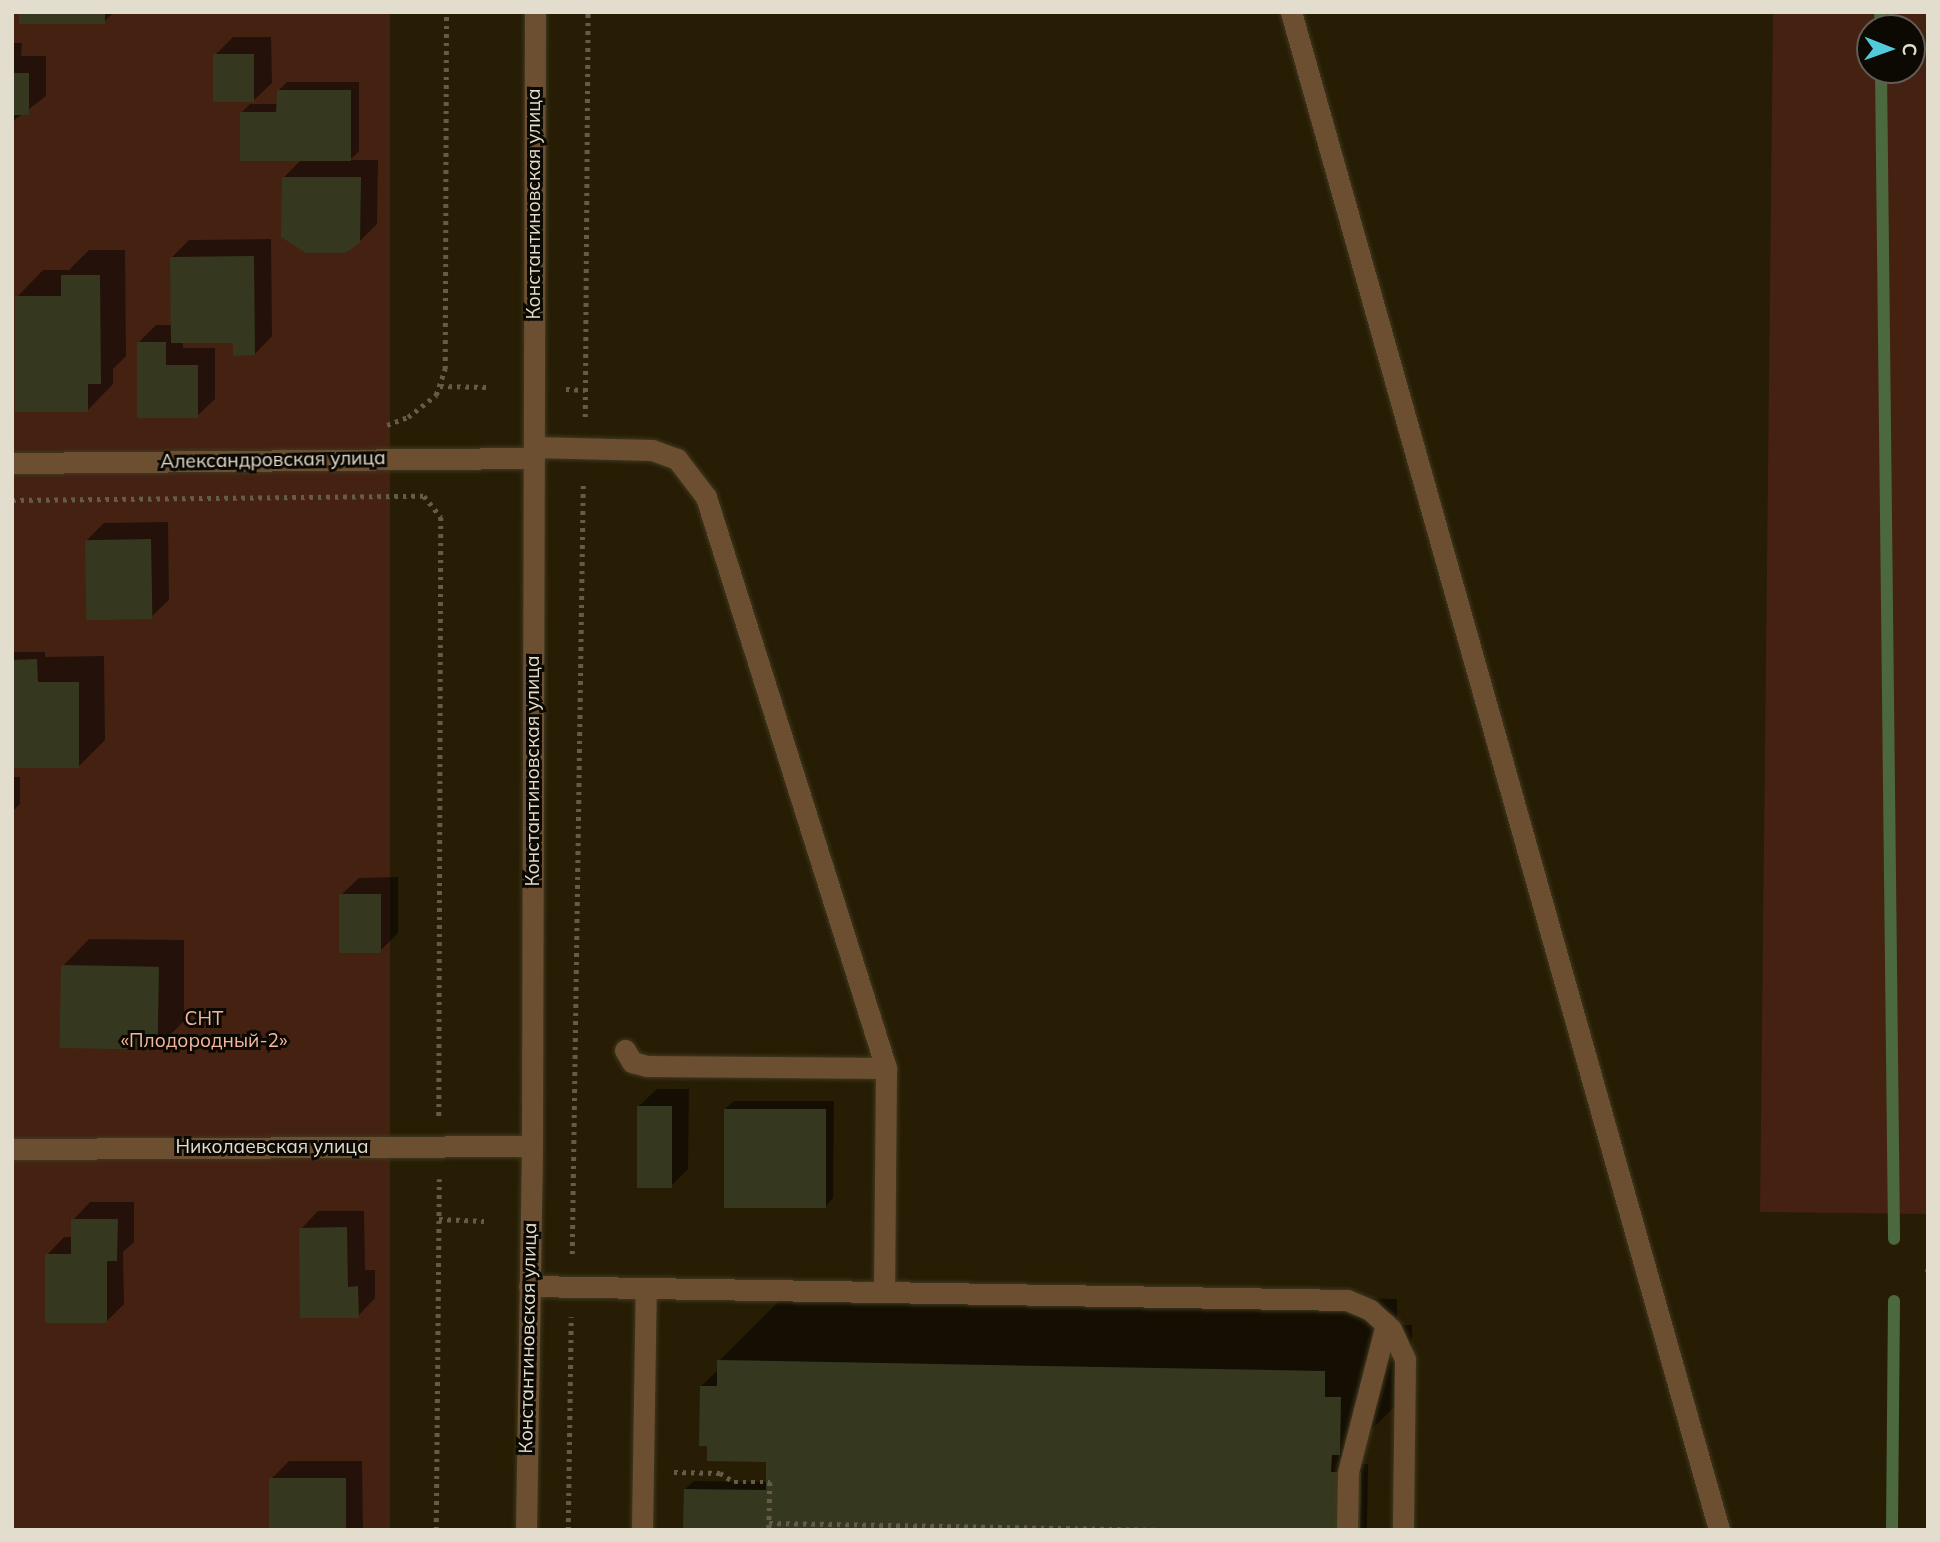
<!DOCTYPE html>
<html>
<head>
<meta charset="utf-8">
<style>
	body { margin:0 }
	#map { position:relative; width:1940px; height:1542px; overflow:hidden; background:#261d04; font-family:Mulish,sans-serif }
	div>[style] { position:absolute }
	.green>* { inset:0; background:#452112; transform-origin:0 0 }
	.shadow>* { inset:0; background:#0007 }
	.stream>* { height:12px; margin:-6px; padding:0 6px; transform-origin:6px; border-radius:6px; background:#4b683f }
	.building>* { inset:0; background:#35381f; transform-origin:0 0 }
	.path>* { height:4.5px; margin-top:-2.25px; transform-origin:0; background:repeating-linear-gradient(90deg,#645c47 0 3.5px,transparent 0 8.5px) }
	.roads { filter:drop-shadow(0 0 2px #403820) drop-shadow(0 0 2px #403820) }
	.lane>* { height:21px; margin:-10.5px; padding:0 10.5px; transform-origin:10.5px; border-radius:10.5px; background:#6c4f31 }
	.street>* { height:21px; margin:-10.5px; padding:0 10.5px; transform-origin:10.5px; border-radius:10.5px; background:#6c4f31 }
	span { translate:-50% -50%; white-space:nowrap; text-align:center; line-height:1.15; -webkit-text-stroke:6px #0c0802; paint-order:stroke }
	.street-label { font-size:19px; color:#e3ddce }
	.park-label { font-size:19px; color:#f6b79e }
	.frame { position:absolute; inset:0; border:14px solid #e3ddce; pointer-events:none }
	.north { position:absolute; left:1856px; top:14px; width:70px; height:70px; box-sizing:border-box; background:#0c0802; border:2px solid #625d54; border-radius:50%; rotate:91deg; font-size:19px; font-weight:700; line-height:28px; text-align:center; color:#e3ddce }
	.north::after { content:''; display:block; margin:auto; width:24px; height:32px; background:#53cadc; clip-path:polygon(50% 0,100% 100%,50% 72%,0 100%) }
</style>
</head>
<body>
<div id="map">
	<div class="green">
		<div style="left:12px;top:12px;width:378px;height:1518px"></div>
		<div style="clip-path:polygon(evenodd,1773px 12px,1928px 12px,1928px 1214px,1760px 1212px,1773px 12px,1870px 28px,1912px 28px,1912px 70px,1870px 70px,1870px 28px)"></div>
	</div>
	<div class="shadow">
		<div style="clip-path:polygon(21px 12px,114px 12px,105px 21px)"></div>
		<div style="clip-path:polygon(233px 37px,271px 37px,272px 83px,254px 100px,215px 55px)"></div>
		<div style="clip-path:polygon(12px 43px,22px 43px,21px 56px,46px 56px,46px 96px,12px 122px)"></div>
		<div style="clip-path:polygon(287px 82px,359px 82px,359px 151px,350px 160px,378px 160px,377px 224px,359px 242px,284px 177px,302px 159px,242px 112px,250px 104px,278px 104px,278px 91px)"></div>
		<div style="clip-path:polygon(271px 239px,272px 336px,255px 354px,235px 341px,183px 341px,183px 348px,215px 348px,215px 399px,197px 416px,139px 342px,156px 325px,173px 325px,172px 257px,189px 240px)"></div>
		<div style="clip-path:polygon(89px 250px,125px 250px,126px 356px,113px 369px,113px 384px,87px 411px,17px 297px,43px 270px,69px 270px)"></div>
		<div style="clip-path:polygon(168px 522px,169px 600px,151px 617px,87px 540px,104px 523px)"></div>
		<div style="clip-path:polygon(12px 652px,45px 652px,45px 657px,104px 656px,105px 740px,79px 766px,12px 766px)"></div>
		<div style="clip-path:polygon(12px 777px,20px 777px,20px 804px,12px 812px)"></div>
		<div style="clip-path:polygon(398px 877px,398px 933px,381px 950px,341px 895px,359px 878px)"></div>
		<div style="clip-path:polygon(89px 939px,184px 940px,184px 1021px,158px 1047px,63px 966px)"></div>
		<div style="clip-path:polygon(657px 1089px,689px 1089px,688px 1169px,670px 1187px,639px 1106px)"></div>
		<div style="clip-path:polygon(734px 1101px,834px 1101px,833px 1198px,825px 1207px,725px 1109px)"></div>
		<div style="clip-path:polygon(90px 1202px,134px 1202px,134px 1242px,123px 1252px,124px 1304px,106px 1322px,47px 1255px,64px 1237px,73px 1237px,73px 1220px)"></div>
		<div style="clip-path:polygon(318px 1211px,364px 1211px,365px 1270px,375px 1270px,375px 1298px,358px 1316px,301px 1229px)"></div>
		<div style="clip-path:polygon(791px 1289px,1397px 1299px,1397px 1325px,1412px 1325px,1411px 1381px,1403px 1398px,1337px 1464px,1368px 1464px,1367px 1530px,685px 1530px,685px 1489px,694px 1481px,768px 1482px,768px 1463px,701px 1386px,719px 1369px,719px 1361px)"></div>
		<div style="clip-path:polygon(289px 1461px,362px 1461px,363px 1530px,271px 1530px,271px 1479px)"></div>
	</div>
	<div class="stream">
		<div style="left:1880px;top:12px;width:16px;rotate:86deg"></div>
		<div style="left:1881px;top:70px;width:1169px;rotate:89.36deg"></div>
		<div style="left:1892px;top:1530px;width:229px;rotate:-89.5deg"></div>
	</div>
	<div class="building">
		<div style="left:19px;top:12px;width:86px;height:12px"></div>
		<div style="left:213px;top:54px;width:41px;height:48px"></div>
		<div style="left:12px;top:73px;width:17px;height:42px"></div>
		<div style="clip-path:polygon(277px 90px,351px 90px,351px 161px,240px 161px,240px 112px,276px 112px)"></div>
		<div style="clip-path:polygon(282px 177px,361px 177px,360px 243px,345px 253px,306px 253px,281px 237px)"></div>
		<div style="clip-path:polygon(254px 256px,255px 355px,233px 356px,233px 343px,171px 343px,170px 257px)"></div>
		<div style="clip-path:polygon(61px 275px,100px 275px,101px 384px,88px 384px,88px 412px,15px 412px,15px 296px,61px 296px)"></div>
		<div style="clip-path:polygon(137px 342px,166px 342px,166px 365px,198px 365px,198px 418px,137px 418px)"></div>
		<div style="left:151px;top:539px;width:80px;height:66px;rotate:89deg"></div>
		<div style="clip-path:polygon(37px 659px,38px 682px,79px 682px,79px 768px,12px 768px,12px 660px)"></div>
		<div style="left:339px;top:894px;width:42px;height:59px"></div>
		<div style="left:61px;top:965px;width:98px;height:83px;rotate:1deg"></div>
		<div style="left:637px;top:1106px;width:35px;height:82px"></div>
		<div style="left:724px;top:1109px;width:102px;height:99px"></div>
		<div style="clip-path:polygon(71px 1219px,118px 1219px,117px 1261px,107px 1261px,107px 1323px,45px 1323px,45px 1254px,71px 1254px)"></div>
		<div style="clip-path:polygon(347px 1227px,348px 1287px,358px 1286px,359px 1318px,300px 1318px,299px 1228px)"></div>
		<div style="clip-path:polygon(717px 1360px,1325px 1371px,1325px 1397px,1341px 1397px,1340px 1455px,1332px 1455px,1331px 1472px,1361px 1472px,1360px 1530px,683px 1530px,684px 1489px,766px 1490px,766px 1462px,707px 1461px,707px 1446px,699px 1446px,700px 1386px,717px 1386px)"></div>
		<div style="left:269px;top:1478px;width:77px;height:52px"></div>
	</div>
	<div class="path">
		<div style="left:440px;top:386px;width:47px;rotate:1.2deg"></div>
		<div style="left:566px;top:389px;width:19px;rotate:3deg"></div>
		<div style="left:585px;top:417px;width:405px;rotate:-89.6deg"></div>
		<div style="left:387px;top:425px;width:22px;rotate:-21deg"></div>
		<div style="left:408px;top:417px;width:36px;rotate:-38deg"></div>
		<div style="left:436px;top:395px;width:28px;rotate:-71deg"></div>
		<div style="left:445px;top:369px;width:357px;rotate:-89.8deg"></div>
		<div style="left:12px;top:500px;width:412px;rotate:-0.6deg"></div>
		<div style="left:424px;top:496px;width:27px;rotate:51deg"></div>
		<div style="left:441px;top:517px;width:600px;rotate:90.19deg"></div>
		<div style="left:439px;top:1219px;width:45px;rotate:2.5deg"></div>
		<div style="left:572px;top:1254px;width:772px;rotate:-89.18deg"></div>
		<div style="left:1928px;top:1269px;width:3px;rotate:90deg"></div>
		<div style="left:674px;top:1472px;width:46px;rotate:1.2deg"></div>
		<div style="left:720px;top:1473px;width:17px;rotate:33deg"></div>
		<div style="left:734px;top:1482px;width:36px"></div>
		<div style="left:770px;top:1482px;width:48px;rotate:91.2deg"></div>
		<div style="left:769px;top:1523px;width:412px;rotate:1deg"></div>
		<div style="left:436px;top:1530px;width:351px;rotate:-89.5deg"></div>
		<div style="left:568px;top:1530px;width:213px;rotate:-89.2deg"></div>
	</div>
	<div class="roads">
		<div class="lane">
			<div style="left:1291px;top:12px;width:1577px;rotate:74.25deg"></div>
			<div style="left:534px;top:447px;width:118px;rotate:1.5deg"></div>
			<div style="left:652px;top:450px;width:27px;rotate:20deg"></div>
			<div style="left:677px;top:459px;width:48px;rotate:52.7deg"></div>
			<div style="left:706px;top:497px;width:599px;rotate:72.5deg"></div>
			<div style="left:886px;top:1068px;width:224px;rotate:90.5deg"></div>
			<div style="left:625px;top:1050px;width:14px;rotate:60deg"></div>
			<div style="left:632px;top:1062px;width:16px;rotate:15deg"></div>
			<div style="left:647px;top:1066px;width:239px;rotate:0.5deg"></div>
			<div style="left:529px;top:1286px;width:818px;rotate:0.98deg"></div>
			<div style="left:1347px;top:1300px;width:25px;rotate:23deg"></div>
			<div style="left:1370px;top:1310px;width:28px;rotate:42deg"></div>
			<div style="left:1391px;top:1329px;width:33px;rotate:65deg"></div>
			<div style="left:1405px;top:1359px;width:171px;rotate:90.7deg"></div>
			<div style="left:642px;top:1530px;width:242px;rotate:-89.1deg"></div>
			<div style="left:1347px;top:1530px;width:58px;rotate:-89deg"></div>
			<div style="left:1348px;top:1472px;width:153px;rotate:-75.6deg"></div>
		</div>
		<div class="street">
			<div style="left:12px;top:463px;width:522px;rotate:-0.55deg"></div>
			<div style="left:12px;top:1149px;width:520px;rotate:-0.33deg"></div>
			<div style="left:526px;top:1530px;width:384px;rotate:-89.1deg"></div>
			<div style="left:532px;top:1146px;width:1134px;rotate:-89.85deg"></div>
		</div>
	</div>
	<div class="street-label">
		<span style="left:534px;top:204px;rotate:-90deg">Константиновская улица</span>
		<span style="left:273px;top:460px;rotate:-1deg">Александровская улица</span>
		<span style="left:533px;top:771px;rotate:-90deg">Константиновская улица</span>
		<span style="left:272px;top:1147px">Николаевская улица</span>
		<span style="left:528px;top:1338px;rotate:-89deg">Константиновская улица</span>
	</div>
	<div class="park-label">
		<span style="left:204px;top:1030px">СНТ<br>«Плодородный-2»</span>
	</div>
	<div class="frame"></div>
	<div class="north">С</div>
</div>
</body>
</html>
